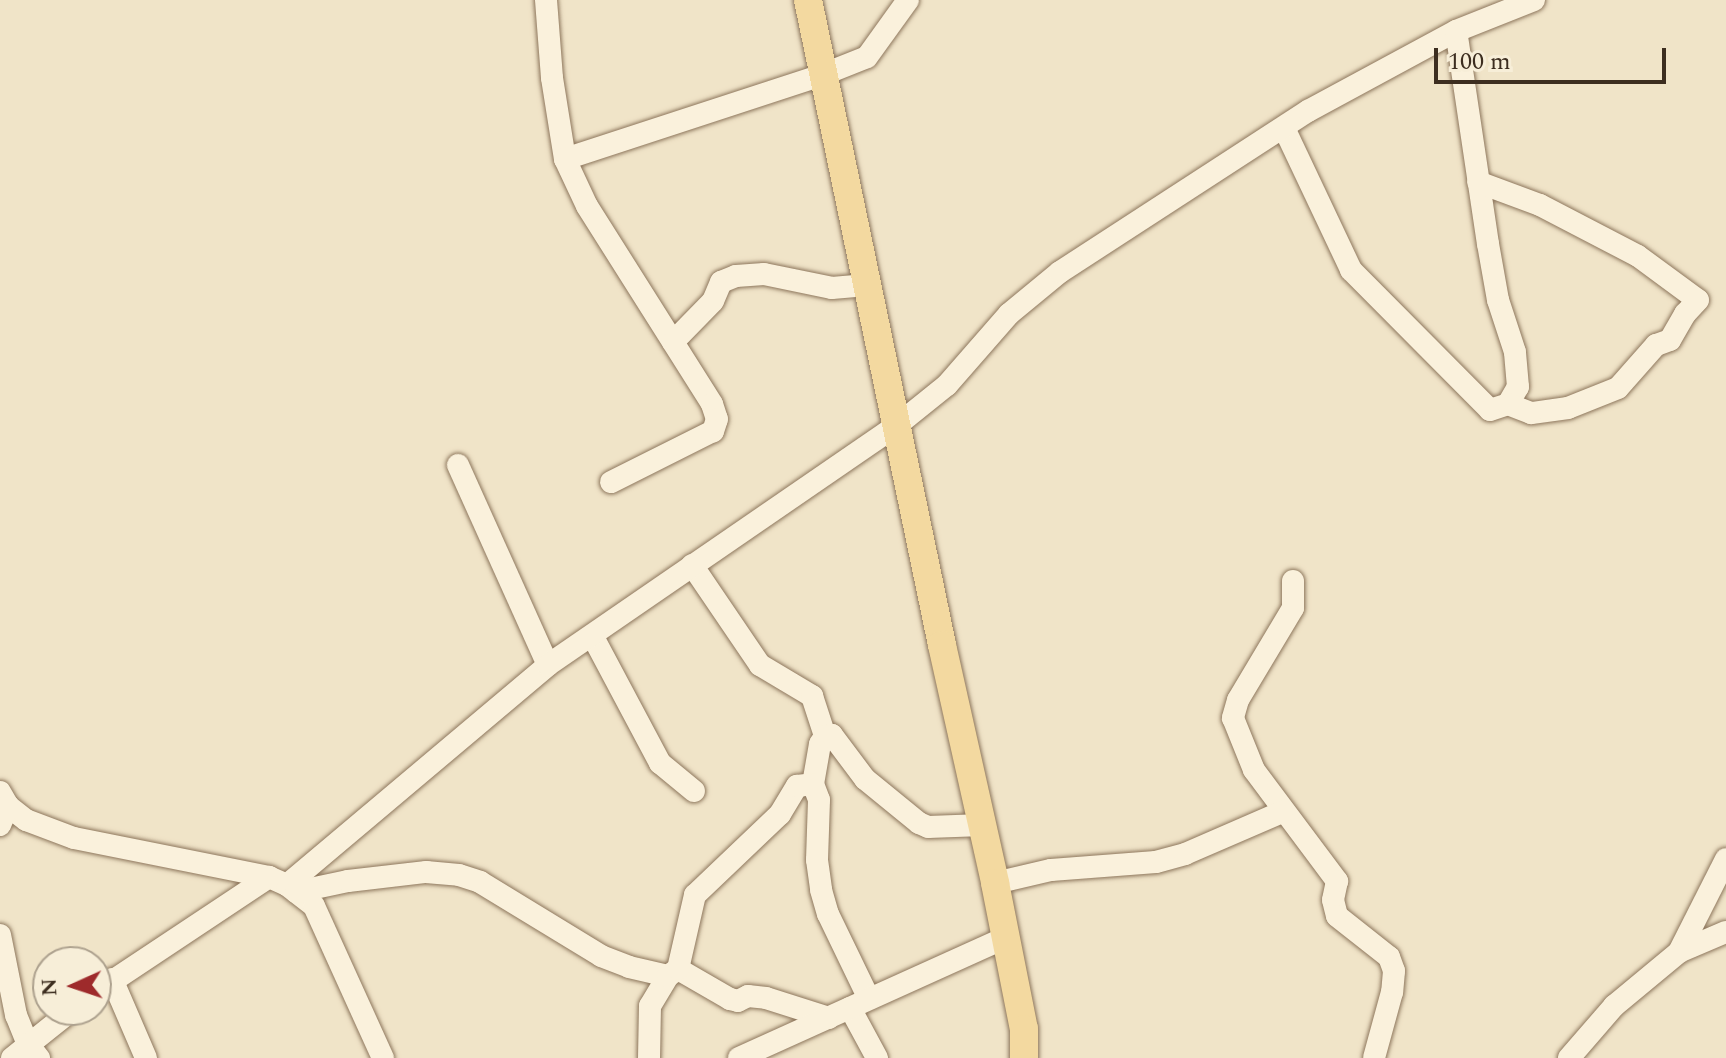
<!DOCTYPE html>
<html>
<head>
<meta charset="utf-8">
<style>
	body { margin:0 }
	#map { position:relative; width:1726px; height:1058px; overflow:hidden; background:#f0e4c8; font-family:Spectral,serif }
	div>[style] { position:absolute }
	.roads { filter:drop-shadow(0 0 2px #8d765c) drop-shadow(0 0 2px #8d765c) }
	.minor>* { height:22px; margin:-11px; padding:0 11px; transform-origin:11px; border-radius:11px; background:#faf1dc }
	.major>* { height:28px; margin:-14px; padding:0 14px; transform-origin:14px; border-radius:14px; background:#f3d9a0 }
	span { translate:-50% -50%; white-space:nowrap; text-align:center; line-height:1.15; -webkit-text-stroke:7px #f7eed8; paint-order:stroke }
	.north { position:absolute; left:32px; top:946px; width:80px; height:80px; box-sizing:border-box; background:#f7eed8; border:2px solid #ada18e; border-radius:50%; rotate:267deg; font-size:22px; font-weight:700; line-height:32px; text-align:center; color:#3d2e20 }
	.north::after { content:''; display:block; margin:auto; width:28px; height:36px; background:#9e2a2b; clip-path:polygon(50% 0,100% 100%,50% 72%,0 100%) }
	.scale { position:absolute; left:1434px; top:48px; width:232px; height:36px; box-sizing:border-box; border:4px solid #3d2e20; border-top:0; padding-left:10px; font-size:24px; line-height:28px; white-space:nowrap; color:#3d2e20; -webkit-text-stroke:6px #f7eed8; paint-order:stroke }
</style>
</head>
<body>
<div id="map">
	<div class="roads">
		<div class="minor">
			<div style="left:546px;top:0;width:78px;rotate:85.6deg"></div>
			<div style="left:552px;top:78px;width:82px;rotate:80.9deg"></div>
			<div style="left:565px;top:159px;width:52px;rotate:64.9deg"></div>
			<div style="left:587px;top:206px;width:234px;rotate:57.7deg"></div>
			<div style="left:712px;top:404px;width:16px;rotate:72deg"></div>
			<div style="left:717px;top:419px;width:13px;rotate:108deg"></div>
			<div style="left:713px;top:431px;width:114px;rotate:153.4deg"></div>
			<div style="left:1284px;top:128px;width:157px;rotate:64.7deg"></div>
			<div style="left:1351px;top:270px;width:197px;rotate:45.2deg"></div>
			<div style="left:1490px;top:410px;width:19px;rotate:-18deg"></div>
			<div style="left:1508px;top:404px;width:20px;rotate:-60deg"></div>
			<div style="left:1518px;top:387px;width:35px;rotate:-95deg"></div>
			<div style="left:1515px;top:352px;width:55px;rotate:-108.1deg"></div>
			<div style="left:1498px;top:300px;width:57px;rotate:-100.1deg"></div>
			<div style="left:1488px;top:244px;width:215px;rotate:-98.5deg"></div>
			<div style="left:565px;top:159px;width:270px;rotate:-18.1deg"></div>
			<div style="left:822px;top:75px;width:48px;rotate:-21.8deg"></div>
			<div style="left:867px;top:57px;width:70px;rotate:-54.3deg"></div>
			<div style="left:1478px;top:182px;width:66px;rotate:20.4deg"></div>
			<div style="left:1540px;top:205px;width:110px;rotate:27.5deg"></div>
			<div style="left:1638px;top:256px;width:74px;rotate:36.3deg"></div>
			<div style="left:1698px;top:300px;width:19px;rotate:133deg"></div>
			<div style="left:1685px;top:314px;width:30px;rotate:120deg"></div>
			<div style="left:1670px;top:340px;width:15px;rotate:160deg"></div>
			<div style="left:1656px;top:345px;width:57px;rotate:131.5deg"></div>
			<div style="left:1618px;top:388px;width:54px;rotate:158.2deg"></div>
			<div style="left:1568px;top:408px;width:37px;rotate:172deg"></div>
			<div style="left:1531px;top:413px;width:25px;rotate:-159deg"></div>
			<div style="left:673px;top:342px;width:57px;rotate:-45.7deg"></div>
			<div style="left:713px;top:301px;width:21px;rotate:-67deg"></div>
			<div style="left:721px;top:282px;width:16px;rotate:-22deg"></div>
			<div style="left:736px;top:276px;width:28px;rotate:-4deg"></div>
			<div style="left:764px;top:274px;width:69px;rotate:11.6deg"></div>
			<div style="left:832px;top:288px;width:35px;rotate:-5deg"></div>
			<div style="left:458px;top:465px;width:219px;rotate:65.8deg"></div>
			<div style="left:692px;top:565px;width:121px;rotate:55.8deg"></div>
			<div style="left:760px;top:665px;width:61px;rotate:30.8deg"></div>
			<div style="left:812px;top:696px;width:42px;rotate:72deg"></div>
			<div style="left:825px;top:736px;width:9px;rotate:122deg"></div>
			<div style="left:820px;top:744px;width:41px;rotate:99.9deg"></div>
			<div style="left:813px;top:784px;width:17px;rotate:69deg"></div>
			<div style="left:819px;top:800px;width:60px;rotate:91.9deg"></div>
			<div style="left:817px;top:860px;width:30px;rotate:82deg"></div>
			<div style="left:821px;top:890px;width:25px;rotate:74deg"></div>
			<div style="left:828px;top:914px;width:94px;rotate:64.2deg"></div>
			<div style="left:1293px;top:581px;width:27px;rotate:90deg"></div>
			<div style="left:1293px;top:608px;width:107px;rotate:120.9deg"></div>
			<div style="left:1238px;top:700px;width:19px;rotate:106deg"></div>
			<div style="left:1233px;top:718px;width:56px;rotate:68deg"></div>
			<div style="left:1254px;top:770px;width:139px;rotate:53.2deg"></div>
			<div style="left:1337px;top:881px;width:19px;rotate:102deg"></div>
			<div style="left:1333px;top:900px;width:16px;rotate:76deg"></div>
			<div style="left:1337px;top:916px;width:66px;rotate:38.3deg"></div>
			<div style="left:1389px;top:957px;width:15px;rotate:70deg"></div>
			<div style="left:1394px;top:971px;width:21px;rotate:95deg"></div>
			<div style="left:1392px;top:992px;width:68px;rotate:105.3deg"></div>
			<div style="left:593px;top:637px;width:143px;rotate:62deg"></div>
			<div style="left:660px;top:763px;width:44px;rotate:39.5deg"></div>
			<div style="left:825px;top:736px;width:7px;rotate:-8deg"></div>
			<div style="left:832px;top:735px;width:55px;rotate:53.1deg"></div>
			<div style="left:865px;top:779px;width:70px;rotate:39.2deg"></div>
			<div style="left:919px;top:823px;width:10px;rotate:24deg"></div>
			<div style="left:928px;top:827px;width:55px;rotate:-2.1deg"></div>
			<div style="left:0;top:792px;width:16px;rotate:60deg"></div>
			<div style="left:8px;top:806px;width:23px;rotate:38deg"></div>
			<div style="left:26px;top:820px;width:51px;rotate:20.6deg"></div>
			<div style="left:74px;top:838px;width:199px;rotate:11.3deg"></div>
			<div style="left:269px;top:877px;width:20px;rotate:24deg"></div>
			<div style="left:287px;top:885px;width:34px;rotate:38deg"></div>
			<div style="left:314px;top:906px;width:167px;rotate:65.6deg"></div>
			<div style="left:0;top:825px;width:21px;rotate:-67deg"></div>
			<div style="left:995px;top:883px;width:57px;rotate:-13.1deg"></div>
			<div style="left:1051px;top:870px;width:105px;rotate:-4.4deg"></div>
			<div style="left:1156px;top:862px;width:30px;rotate:-15deg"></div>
			<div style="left:1185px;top:854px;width:106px;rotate:-23.4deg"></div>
			<div style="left:287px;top:885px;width:341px;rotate:-40.1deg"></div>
			<div style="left:548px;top:665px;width:422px;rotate:-34.5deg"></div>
			<div style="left:896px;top:426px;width:65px;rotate:-38.8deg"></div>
			<div style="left:947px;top:385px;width:94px;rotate:-48.9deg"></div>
			<div style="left:1009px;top:314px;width:66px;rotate:-39.5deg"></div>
			<div style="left:1060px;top:272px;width:296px;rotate:-33deg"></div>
			<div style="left:1308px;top:111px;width:168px;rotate:-28.4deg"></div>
			<div style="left:1456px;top:31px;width:84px;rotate:-21.7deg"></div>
			<div style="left:296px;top:892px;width:53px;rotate:-11.9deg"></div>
			<div style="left:348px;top:881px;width:79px;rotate:-6.6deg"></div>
			<div style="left:426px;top:872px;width:33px;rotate:5deg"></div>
			<div style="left:459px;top:875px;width:22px;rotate:18deg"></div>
			<div style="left:480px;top:882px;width:142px;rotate:31.4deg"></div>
			<div style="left:601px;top:956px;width:30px;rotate:21deg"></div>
			<div style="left:629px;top:967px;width:40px;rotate:13deg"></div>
			<div style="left:0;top:935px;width:82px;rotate:78.7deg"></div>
			<div style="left:16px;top:1015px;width:31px;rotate:68deg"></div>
			<div style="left:28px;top:1044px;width:18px;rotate:52deg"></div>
			<div style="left:1679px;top:952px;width:104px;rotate:-63.2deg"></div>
			<div style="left:678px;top:969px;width:60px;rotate:30deg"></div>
			<div style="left:730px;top:999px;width:8px;rotate:14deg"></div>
			<div style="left:738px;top:1001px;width:11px;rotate:-27deg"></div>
			<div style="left:748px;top:996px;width:18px;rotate:6deg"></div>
			<div style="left:766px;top:998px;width:66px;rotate:17.6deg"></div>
			<div style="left:112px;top:979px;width:86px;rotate:66.7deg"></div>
			<div style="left:96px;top:992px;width:208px;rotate:-33.6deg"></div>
			<div style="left:850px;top:1008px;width:57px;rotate:61.6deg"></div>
			<div style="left:12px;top:1058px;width:77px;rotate:-38.7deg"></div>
			<div style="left:649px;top:1058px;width:52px;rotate:-88.9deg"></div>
			<div style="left:650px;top:1006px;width:35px;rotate:-59deg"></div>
			<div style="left:668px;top:976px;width:12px;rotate:-35deg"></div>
			<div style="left:678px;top:969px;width:76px;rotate:-77.1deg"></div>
			<div style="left:695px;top:895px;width:117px;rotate:-43.6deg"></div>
			<div style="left:780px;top:814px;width:33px;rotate:-59deg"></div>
			<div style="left:797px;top:786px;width:16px;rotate:-7deg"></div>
			<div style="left:739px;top:1058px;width:292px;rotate:-24.3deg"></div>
			<div style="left:1569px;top:1058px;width:69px;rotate:-49.1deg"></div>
			<div style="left:1614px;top:1006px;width:85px;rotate:-39.7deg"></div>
			<div style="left:1679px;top:952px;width:51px;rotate:-23.1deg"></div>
		</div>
		<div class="major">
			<div style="left:808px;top:0;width:659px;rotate:78.26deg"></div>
			<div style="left:942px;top:645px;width:244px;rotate:77.4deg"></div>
			<div style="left:995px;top:883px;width:149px;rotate:78.8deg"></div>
			<div style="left:1024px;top:1029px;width:29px;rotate:90deg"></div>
		</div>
	</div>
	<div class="north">N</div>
	<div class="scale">100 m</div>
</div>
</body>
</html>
